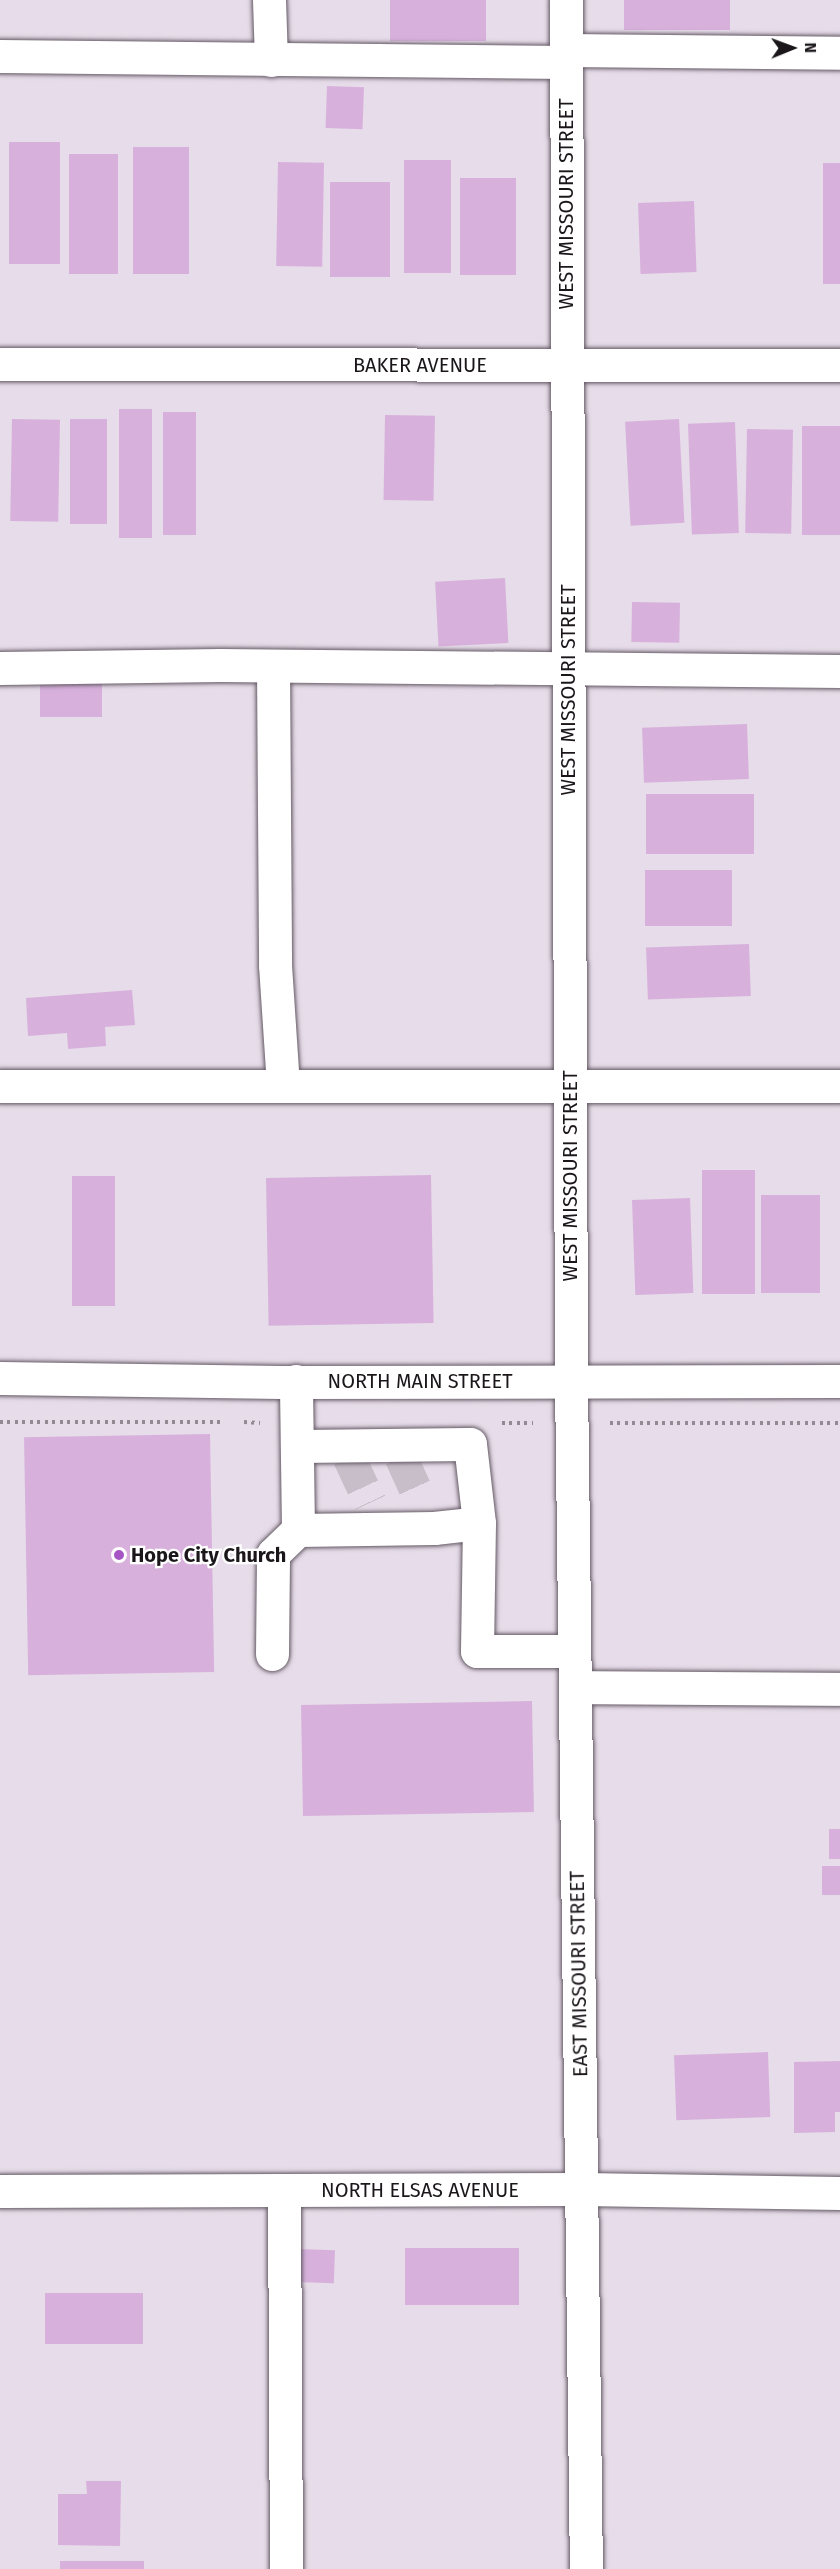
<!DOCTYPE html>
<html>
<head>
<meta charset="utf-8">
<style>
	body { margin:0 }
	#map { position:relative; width:840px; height:2569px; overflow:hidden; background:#e7dce9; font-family:"Fira Sans",sans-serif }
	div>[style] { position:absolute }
	.building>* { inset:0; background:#d7b1dc; transform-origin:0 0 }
	.minor-tunnel>* { height:33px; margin-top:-16.5px; transform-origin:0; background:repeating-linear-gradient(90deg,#c8beca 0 33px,transparent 0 49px) }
	.path>* { height:4px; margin-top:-2px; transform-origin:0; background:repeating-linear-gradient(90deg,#928993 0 3px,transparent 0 7.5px) }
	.roads { filter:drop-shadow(0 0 2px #645a65) drop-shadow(0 0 2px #645a65) }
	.minor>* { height:33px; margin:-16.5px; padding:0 16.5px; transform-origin:16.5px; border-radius:16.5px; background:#fff }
	.dots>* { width:16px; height:16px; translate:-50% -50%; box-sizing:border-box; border:3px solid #fff; border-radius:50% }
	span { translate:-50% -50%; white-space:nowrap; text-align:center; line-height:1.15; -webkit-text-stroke:4.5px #fff; paint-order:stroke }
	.street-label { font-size:20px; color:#1a161a }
	.poi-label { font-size:20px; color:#1a161a; font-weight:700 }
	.left { translate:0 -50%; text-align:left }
	.north { position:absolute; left:762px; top:18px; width:60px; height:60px; -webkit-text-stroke:4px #fff; paint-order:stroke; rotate:89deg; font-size:16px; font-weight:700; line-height:24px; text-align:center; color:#1a161a }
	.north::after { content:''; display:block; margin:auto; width:21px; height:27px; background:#1a161a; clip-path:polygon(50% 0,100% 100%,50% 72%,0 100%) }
</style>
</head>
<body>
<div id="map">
	<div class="building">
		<div style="left:390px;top:0;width:96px;height:41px"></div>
		<div style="left:624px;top:0;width:106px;height:30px"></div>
		<div style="left:327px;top:86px;width:37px;height:42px;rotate:2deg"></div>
		<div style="left:60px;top:142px;width:122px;height:51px;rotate:90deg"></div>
		<div style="left:133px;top:147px;width:56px;height:127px"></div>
		<div style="left:69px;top:154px;width:49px;height:120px"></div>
		<div style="left:404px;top:160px;width:47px;height:113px"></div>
		<div style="left:278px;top:162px;width:46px;height:104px;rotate:1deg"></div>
		<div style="left:823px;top:163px;width:17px;height:121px"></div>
		<div style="left:460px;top:178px;width:56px;height:97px"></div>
		<div style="left:330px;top:182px;width:60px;height:95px"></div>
		<div style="left:694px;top:201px;width:71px;height:56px;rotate:88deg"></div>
		<div style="left:119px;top:409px;width:33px;height:129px"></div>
		<div style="left:163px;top:412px;width:33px;height:123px"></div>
		<div style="left:385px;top:415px;width:50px;height:85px;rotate:1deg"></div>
		<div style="left:12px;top:419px;width:48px;height:102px;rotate:1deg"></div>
		<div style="left:70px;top:419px;width:37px;height:105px"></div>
		<div style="left:679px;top:419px;width:104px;height:54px;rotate:87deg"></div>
		<div style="left:735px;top:422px;width:111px;height:47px;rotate:88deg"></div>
		<div style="left:802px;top:426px;width:38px;height:109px"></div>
		<div style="left:747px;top:429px;width:46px;height:104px;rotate:1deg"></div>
		<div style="left:505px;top:578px;width:65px;height:70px;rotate:87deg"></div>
		<div style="left:632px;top:602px;width:48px;height:40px;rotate:1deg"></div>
		<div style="left:40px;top:673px;width:62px;height:44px"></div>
		<div style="left:747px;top:724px;width:55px;height:105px;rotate:88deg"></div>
		<div style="left:754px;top:794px;width:60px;height:108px;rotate:90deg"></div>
		<div style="left:645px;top:870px;width:87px;height:56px"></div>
		<div style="left:749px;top:944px;width:52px;height:103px;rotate:88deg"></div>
		<div style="clip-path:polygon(132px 990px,135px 1025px,105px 1027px,106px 1046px,68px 1049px,67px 1033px,28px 1036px,26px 998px)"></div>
		<div style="left:702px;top:1170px;width:53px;height:124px"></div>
		<div style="left:431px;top:1175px;width:148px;height:165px;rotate:89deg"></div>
		<div style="left:72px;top:1176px;width:43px;height:130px"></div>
		<div style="left:761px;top:1195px;width:59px;height:98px"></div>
		<div style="left:690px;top:1198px;width:95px;height:58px;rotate:88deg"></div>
		<div style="left:210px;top:1434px;width:238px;height:186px;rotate:89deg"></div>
		<div style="left:532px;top:1701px;width:111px;height:231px;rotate:89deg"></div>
		<div style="left:829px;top:1829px;width:11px;height:30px"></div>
		<div style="left:840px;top:1866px;width:29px;height:18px;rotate:90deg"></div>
		<div style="left:768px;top:2052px;width:65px;height:94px;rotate:88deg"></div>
		<div style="clip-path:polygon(840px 2061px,840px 2112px,835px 2112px,835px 2132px,794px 2133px,794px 2062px)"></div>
		<div style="left:405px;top:2248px;width:114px;height:57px"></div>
		<div style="left:298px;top:2249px;width:37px;height:33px;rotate:2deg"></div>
		<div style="left:143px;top:2293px;width:51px;height:98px;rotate:90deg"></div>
		<div style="clip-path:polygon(86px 2481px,121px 2481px,120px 2546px,58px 2545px,58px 2494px,87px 2494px)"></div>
		<div style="left:60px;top:2561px;width:84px;height:8px"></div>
	</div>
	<div class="minor-tunnel">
		<div style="left:349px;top:1457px;width:50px;rotate:65deg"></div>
		<div style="left:401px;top:1457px;width:48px;rotate:65.6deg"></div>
	</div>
	<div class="path">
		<div style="left:0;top:1422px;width:224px"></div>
		<div style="left:244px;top:1422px;width:16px;rotate:4deg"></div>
		<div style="left:502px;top:1423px;width:31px"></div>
		<div style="left:610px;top:1423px;width:230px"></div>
	</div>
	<div class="roads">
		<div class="minor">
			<div style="left:269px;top:0;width:60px;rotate:88.1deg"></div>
			<div style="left:566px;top:0;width:1380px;rotate:89.79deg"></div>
			<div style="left:571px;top:1380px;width:1189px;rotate:89.28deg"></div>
			<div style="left:566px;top:50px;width:274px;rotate:0.6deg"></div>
			<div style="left:0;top:56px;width:566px;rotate:0.61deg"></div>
			<div style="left:0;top:364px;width:840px;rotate:0.07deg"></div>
			<div style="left:273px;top:666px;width:299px;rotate:89.6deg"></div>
			<div style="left:275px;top:965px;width:121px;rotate:86.2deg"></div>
			<div style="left:0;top:668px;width:220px;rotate:-0.8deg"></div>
			<div style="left:220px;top:665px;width:620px;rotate:0.55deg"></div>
			<div style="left:0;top:1086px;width:840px"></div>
			<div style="left:0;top:1378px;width:282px;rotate:0.8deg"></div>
			<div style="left:282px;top:1382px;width:558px;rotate:-0.1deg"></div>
			<div style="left:297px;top:1446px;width:173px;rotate:-0.7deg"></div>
			<div style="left:470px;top:1444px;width:80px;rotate:83.5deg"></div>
			<div style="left:479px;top:1523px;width:128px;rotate:90.9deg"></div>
			<div style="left:477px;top:1651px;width:97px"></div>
			<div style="left:298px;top:1530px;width:136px;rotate:-0.8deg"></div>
			<div style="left:434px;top:1528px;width:45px;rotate:-6.3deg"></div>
			<div style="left:272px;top:1654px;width:100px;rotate:-89.4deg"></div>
			<div style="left:273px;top:1554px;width:35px;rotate:-44deg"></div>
			<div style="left:298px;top:1530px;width:149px;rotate:-90.8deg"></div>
			<div style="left:575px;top:1687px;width:265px;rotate:0.4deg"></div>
			<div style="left:284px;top:2190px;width:379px;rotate:89.7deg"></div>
			<div style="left:0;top:2191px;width:582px;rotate:-0.2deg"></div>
			<div style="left:582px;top:2189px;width:258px;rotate:0.9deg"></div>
		</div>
	</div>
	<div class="dots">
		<div style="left:119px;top:1555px;background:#a655c5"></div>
	</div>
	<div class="street-label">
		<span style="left:566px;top:204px;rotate:-90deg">WEST MISSOURI STREET</span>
		<span style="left:420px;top:365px">BAKER AVENUE</span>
		<span style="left:568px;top:690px;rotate:-90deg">WEST MISSOURI STREET</span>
		<span style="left:570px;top:1176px;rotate:-90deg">WEST MISSOURI STREET</span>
		<span style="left:420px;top:1381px">NORTH MAIN STREET</span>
		<span style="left:579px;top:1974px;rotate:-91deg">EAST MISSOURI STREET</span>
		<span style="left:420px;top:2190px">NORTH ELSAS AVENUE</span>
	</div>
	<div class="poi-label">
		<span class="left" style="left:131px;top:1555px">Hope City Church</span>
	</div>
	<div class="north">N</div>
</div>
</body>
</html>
